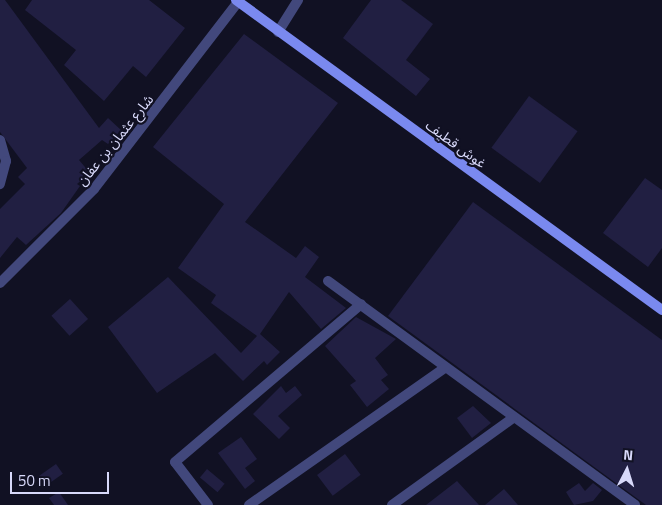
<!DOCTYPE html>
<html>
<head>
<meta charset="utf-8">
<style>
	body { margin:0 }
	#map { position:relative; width:662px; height:505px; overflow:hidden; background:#111123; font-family:"Titillium Web","Noto Sans Arabic",sans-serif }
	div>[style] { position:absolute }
	.building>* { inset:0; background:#211f42; transform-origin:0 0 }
	.minor>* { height:10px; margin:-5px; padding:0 5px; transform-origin:5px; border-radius:5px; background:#42487c }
	.tertiary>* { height:10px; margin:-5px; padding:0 5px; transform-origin:5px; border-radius:5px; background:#42487c }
	.secondary>* { height:10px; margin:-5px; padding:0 5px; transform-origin:5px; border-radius:5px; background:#7a89ef }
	span { translate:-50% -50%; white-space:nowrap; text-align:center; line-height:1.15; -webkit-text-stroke:4.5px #111123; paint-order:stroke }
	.street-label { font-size:14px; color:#d8d9fa }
	.north { position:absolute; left:602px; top:445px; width:50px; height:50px; -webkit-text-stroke:4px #111123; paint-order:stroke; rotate:5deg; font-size:14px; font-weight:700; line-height:20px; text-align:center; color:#d8d9fa }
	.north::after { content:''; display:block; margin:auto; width:18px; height:22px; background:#d8d9fa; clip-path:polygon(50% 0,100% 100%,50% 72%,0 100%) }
	.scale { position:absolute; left:10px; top:472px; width:99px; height:22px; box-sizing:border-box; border:2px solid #d8d9fa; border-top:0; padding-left:6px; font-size:15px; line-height:18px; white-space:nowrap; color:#d8d9fa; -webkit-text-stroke:4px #111123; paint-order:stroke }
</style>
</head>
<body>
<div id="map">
	<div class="building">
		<div style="clip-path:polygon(0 0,5px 0,99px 128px,108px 118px,121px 130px,108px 144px,102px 140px,79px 160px,90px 173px,77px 184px,80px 186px,61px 213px,26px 245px,17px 237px,0 258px,0 209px,25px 184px,18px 177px,27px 168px,0 132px)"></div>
		<div style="clip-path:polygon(32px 0,149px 0,185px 28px,146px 77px,133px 66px,104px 101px,64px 65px,76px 50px,25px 10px)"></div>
		<div style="clip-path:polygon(371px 0,401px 0,433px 24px,406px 60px,430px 79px,416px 96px,343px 38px)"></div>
		<div style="clip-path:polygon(244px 34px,338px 103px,245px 222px,296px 258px,305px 246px,319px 257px,305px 277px,346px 308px,321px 329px,289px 292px,260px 334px,280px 352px,267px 365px,264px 361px,243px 381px,215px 353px,157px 393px,108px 327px,168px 277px,241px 353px,257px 336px,211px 303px,216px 295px,178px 268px,224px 204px,153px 147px)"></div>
		<div style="left:529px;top:96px;width:60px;height:64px;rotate:36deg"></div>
		<div style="clip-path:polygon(645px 178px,662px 190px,662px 248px,648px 267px,603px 233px)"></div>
		<div style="clip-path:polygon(473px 202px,662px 340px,662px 505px,646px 505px,388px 316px)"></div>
		<div style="left:70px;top:299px;width:27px;height:25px;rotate:48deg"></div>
		<div style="clip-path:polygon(356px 317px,396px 339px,375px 358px,388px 375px,381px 380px,389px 389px,367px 407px,350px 385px,356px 381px,325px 346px)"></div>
		<div style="clip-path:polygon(281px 386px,286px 393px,295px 386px,302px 395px,278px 416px,290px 428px,279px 439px,253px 414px)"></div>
		<div style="clip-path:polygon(473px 406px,491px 423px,472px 438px,457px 418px)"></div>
		<div style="clip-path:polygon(241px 437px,257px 459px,245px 468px,255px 481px,245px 489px,218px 453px)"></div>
		<div style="left:345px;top:454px;width:26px;height:35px;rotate:53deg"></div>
		<div style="left:56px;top:464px;width:12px;height:23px;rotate:55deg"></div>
		<div style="left:207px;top:469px;width:23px;height:11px;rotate:40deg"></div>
		<div style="clip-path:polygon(457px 481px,479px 505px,426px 505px)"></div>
		<div style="clip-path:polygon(579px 483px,585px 491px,593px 483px,602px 490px,593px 501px,574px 505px,566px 492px)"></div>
		<div style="clip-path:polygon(504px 489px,518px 505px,485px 505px)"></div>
		<div style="clip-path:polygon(59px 492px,68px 505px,54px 505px,49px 498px)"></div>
	</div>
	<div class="minor">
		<div style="left:0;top:140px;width:22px;rotate:74deg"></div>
		<div style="left:6px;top:161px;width:24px;rotate:105deg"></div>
		<div style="left:328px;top:281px;width:380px;rotate:36.1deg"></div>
		<div style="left:0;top:283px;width:133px;rotate:-45deg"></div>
		<div style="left:94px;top:189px;width:236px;rotate:-52.4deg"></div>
		<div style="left:208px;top:505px;width:54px;rotate:-127.5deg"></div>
		<div style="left:175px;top:462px;width:244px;rotate:-40.3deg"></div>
		<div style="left:249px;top:505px;width:239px;rotate:-35deg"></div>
		<div style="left:392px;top:505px;width:149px;rotate:-35.7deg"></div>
	</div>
	<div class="tertiary">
		<div style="left:278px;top:32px;width:38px;rotate:-58deg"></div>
	</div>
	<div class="secondary">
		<div style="left:236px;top:0;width:527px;rotate:36.04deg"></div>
	</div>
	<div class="street-label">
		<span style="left:115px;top:140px;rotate:-51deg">شارع عثمان بن عفان</span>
		<span style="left:456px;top:144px;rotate:36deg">غوش قطيف</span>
	</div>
	<div class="north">N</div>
	<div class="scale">50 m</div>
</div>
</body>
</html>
